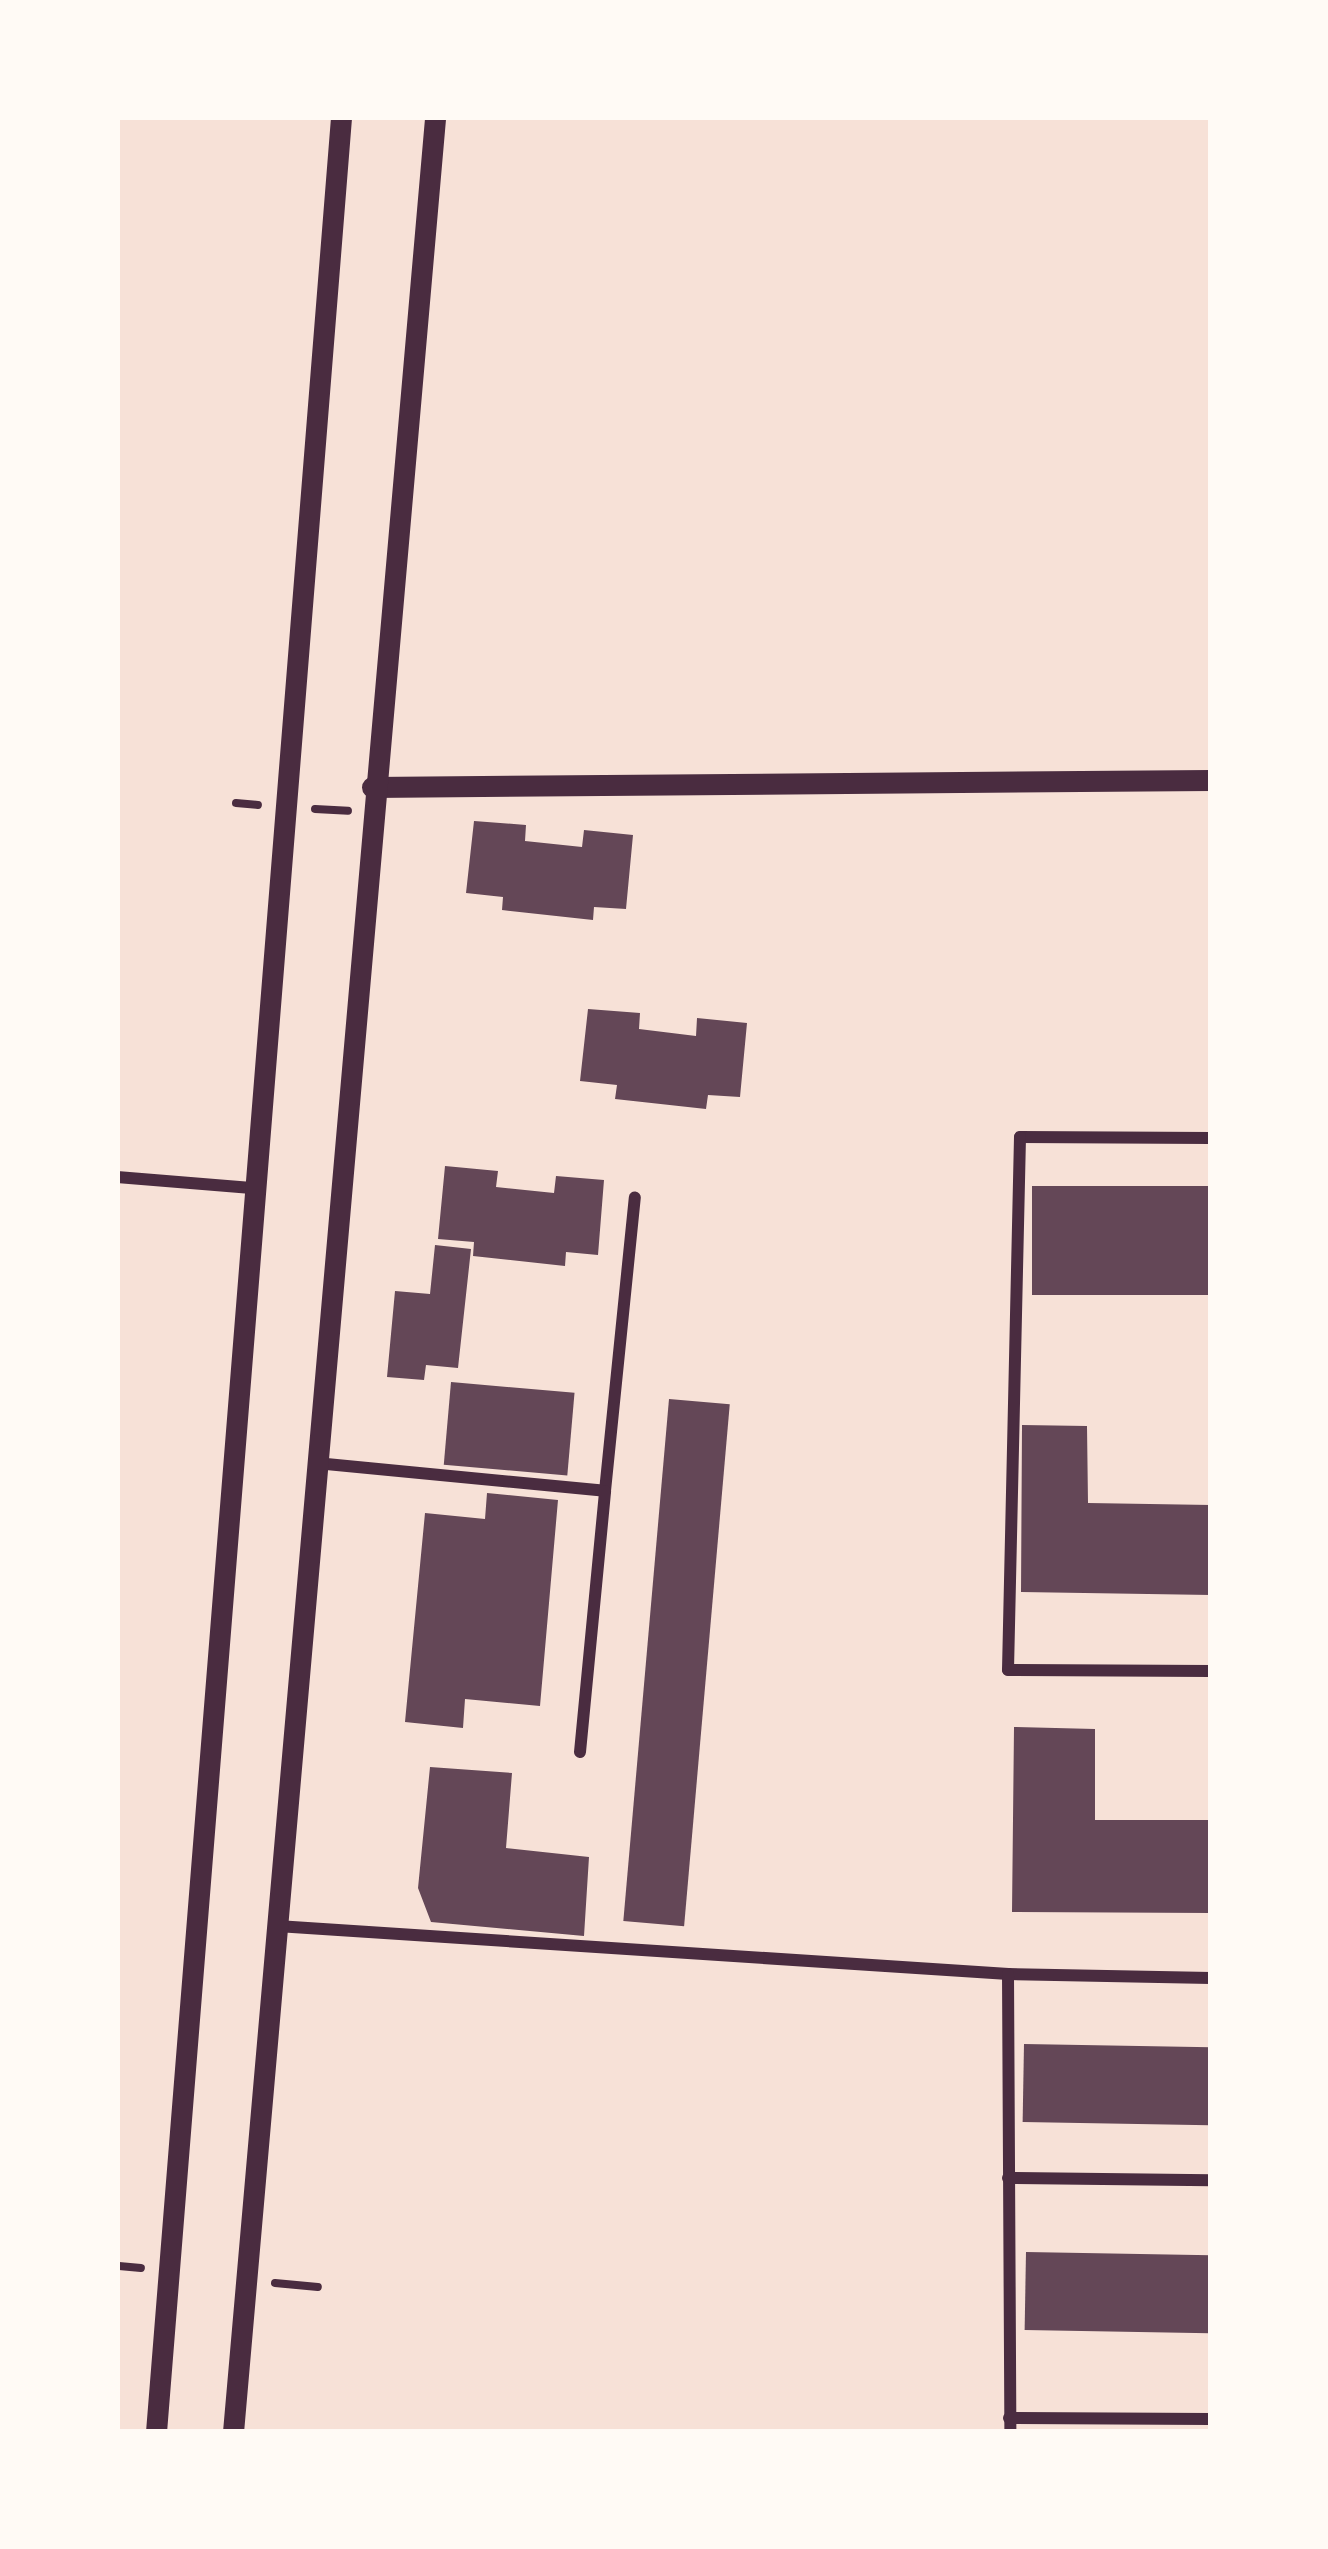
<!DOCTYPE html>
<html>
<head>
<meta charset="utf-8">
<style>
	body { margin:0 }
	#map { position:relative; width:1328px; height:2549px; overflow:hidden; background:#f7e1d7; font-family:Figtree,sans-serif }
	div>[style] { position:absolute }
	.building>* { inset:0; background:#644757; transform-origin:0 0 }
	.path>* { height:8px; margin:-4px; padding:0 4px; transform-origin:4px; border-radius:4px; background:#4a2c40 }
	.minor>* { height:12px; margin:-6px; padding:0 6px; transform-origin:6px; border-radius:6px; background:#4a2c40 }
	.tertiary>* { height:21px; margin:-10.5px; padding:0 10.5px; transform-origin:10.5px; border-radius:10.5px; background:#4a2c40 }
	span { translate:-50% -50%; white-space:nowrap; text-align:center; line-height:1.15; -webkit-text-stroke:10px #fffaf5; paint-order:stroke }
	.frame { position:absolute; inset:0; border:120px solid #fffaf5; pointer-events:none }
</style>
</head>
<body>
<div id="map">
	<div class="building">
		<div style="clip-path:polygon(474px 821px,526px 825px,525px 841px,582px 847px,584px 830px,633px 835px,626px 909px,594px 907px,593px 920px,502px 910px,503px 897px,466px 893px)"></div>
		<div style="clip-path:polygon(588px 1009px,640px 1013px,639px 1029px,696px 1036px,697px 1018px,747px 1023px,740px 1097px,708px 1095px,706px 1109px,615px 1099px,617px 1085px,580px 1081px)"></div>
		<div style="clip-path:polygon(445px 1166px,498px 1171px,496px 1187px,554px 1193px,556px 1176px,604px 1180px,598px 1255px,566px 1252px,565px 1266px,473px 1256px,474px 1242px,438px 1239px)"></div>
		<div style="left:1032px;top:1186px;width:179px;height:109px"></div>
		<div style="clip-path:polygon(435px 1245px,471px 1249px,458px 1368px,426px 1365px,424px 1380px,387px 1377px,395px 1291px,430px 1294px)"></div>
		<div style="left:451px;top:1382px;width:124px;height:83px;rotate:5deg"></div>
		<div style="left:669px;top:1399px;width:61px;height:524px;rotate:5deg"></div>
		<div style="clip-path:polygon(1022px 1425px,1087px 1426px,1088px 1503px,1211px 1505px,1211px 1595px,1021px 1592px)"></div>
		<div style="clip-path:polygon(487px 1493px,558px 1500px,540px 1706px,465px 1699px,463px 1728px,405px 1722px,425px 1513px,485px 1519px)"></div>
		<div style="clip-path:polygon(1014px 1727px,1095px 1729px,1095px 1820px,1211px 1820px,1211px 1913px,1012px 1912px)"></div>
		<div style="clip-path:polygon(430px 1767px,512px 1773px,506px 1848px,589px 1857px,584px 1936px,431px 1922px,418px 1888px)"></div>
		<div style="left:1024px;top:2044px;width:187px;height:78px;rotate:1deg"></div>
		<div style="left:1026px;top:2252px;width:185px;height:78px;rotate:1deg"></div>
	</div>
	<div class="path">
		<div style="left:236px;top:803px;width:22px;rotate:5deg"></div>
		<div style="left:315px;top:809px;width:33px;rotate:3deg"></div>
		<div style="left:119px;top:2266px;width:22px;rotate:5deg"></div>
		<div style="left:275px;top:2283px;width:43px;rotate:5.3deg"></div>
	</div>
	<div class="minor">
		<div style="left:1211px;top:1138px;width:191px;rotate:-179.7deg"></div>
		<div style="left:1020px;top:1137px;width:533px;rotate:91.29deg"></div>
		<div style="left:1008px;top:1670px;width:203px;rotate:0.3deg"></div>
		<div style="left:117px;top:1177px;width:135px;rotate:4.7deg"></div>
		<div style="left:316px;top:1463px;width:290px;rotate:5.5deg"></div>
		<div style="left:605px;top:1491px;width:295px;rotate:-84.2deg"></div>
		<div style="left:580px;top:1752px;width:262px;rotate:-84.5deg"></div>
		<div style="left:277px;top:1926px;width:733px;rotate:3.76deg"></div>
		<div style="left:1008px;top:1974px;width:203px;rotate:1.1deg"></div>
		<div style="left:1008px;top:1974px;width:458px;rotate:89.7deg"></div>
		<div style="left:1008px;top:2178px;width:203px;rotate:0.6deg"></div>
		<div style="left:1009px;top:2418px;width:202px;rotate:0.3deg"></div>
	</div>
	<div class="tertiary">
		<div style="left:372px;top:787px;width:839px;rotate:-0.48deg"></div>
		<div style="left:156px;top:2432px;width:2322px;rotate:-85.43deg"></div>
		<div style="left:233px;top:2432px;width:2324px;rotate:-85.01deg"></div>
	</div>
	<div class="frame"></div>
</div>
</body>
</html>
